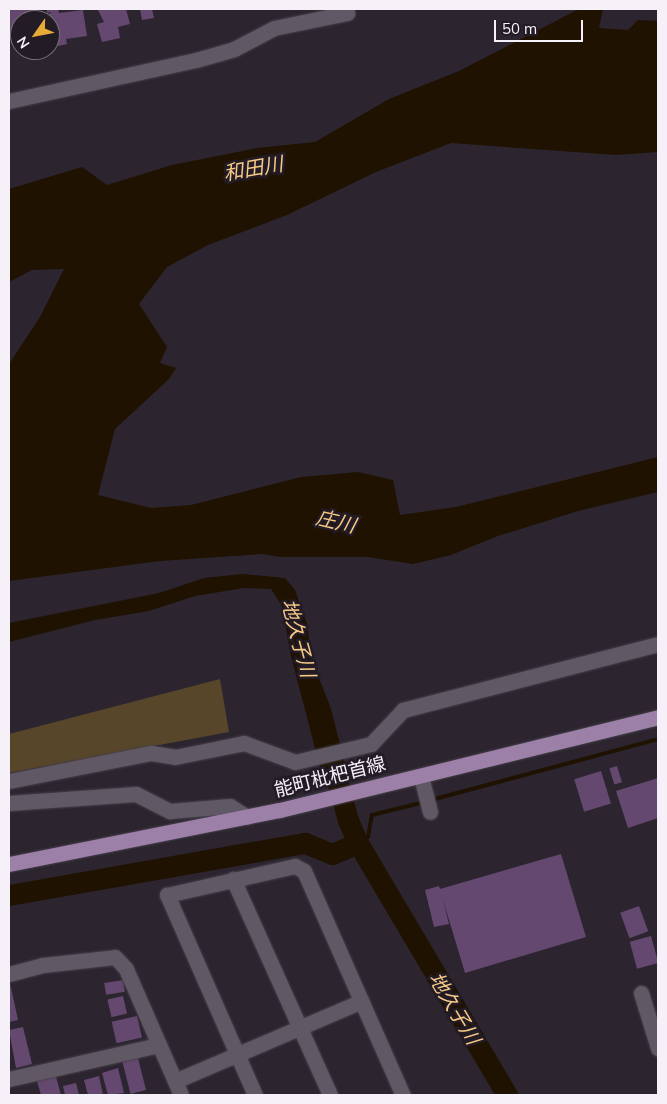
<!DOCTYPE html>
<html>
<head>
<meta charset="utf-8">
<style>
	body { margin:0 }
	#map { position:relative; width:667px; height:1104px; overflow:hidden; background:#2c2530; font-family:Mulish,"Noto Sans JP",sans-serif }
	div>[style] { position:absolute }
	.green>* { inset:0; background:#574629 }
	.water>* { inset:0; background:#1f1200 }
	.stream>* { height:4px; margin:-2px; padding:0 2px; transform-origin:2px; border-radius:2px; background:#1f1200 }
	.river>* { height:21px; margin:-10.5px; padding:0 10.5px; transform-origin:10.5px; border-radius:10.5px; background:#1f1200 }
	.building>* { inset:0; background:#64486f; transform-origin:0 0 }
	.roads { filter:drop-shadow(0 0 1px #464049) drop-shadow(0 0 1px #464049) }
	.minor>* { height:15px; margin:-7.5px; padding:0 7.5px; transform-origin:7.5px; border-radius:7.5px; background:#605864 }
	.major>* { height:15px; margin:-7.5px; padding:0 7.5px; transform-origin:7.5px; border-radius:7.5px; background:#9c80a8 }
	span { translate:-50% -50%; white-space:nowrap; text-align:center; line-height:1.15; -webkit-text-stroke:5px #231b26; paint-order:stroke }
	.street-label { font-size:19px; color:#f6f1f8 }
	.water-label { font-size:20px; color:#f7cb84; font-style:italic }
	.frame { position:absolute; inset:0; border:10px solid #f6f1f8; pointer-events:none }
	.north { position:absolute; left:10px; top:10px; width:50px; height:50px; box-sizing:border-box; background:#231b26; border:1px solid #77717a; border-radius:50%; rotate:237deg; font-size:14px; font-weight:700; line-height:20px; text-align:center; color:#f6f1f8 }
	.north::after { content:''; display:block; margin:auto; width:18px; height:22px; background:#e9ab38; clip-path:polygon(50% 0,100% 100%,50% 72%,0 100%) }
	.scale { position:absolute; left:494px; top:20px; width:89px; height:22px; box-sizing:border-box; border:2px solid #f6f1f8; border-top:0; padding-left:6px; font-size:15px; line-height:18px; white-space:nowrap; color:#f6f1f8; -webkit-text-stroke:4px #231b26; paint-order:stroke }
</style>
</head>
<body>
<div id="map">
	<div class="green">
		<div style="clip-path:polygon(220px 679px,229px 732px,9px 773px,9px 734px)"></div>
	</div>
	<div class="water">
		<div style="clip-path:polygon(579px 9px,603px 9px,599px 28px,628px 30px,638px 20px,658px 21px,658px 152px,616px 155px,451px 143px,376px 172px,287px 215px,208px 245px,167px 267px,139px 304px,167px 347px,160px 363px,176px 368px,169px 379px,115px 429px,98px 495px,151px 508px,191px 505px,301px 477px,358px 472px,393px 480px,400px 515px,456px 507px,658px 457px,658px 492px,578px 511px,498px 536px,451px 555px,413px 564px,368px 557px,281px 557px,262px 554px,160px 561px,9px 581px,9px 364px,40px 317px,64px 269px,32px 270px,9px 282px,9px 189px,82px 167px,107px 185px,172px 165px,257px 148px,315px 142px,389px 99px,459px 71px)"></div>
		<div style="clip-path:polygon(242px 574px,285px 578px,295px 590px,307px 624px,312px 660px,331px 709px,349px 779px,320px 785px,323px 779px,291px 656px,282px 606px,271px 589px,244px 588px,195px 596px,149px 611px,95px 620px,9px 642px,9px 623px,159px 593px,204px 578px)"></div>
	</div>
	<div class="stream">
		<div style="left:431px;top:800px;width:235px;rotate:-15deg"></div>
		<div style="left:358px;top:843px;width:12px;rotate:-31deg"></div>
		<div style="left:368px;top:837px;width:22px;rotate:-80deg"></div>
		<div style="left:372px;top:815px;width:54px;rotate:-14deg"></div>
	</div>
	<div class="river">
		<div style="left:329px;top:753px;width:70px;rotate:74.2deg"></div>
		<div style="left:348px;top:820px;width:25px;rotate:67deg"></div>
		<div style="left:358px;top:843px;width:293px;rotate:59.4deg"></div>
		<div style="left:9px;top:895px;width:301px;rotate:-10deg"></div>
		<div style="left:305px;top:843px;width:29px;rotate:22deg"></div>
		<div style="left:332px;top:854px;width:28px;rotate:-23deg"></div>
	</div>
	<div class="building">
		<div style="clip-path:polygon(33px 9px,35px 20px,20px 20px,20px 37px,9px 40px,9px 10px)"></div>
		<div style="clip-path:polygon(47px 9px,58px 9px,59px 13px,83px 10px,87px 36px,66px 39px,67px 44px,58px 46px,55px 22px,50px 23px,49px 14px,52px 12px,47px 13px)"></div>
		<div style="clip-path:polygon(126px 9px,130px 24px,118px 27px,120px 38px,102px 42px,97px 24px,104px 22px,98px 10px)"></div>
		<div style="clip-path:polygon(140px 9px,152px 9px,154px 18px,142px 20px)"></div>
		<div style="left:617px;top:766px;width:17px;height:8px;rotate:73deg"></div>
		<div style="left:601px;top:771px;width:34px;height:28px;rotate:73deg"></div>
		<div style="clip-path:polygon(658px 778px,658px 818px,628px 828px,616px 791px)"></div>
		<div style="clip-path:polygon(561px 854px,586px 937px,465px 973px,443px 900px,449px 924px,434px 927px,425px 890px,439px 886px,440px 889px)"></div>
		<div style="left:639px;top:906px;width:27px;height:20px;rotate:70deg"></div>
		<div style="left:651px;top:936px;width:28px;height:22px;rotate:75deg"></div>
		<div style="left:123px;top:980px;width:12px;height:19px;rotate:81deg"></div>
		<div style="clip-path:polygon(10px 983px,18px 1020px,9px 1022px,9px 984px)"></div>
		<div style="left:123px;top:996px;width:18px;height:16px;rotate:77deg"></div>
		<div style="left:137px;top:1016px;width:22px;height:26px;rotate:77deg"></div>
		<div style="clip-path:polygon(23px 1027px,32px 1064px,16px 1068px,9px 1030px)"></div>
		<div style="left:138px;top:1058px;width:33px;height:16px;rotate:76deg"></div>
		<div style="clip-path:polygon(118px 1068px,124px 1093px,108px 1095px,102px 1073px)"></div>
		<div style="clip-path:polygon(55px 1073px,61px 1095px,41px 1095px,36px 1078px)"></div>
		<div style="clip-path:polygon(99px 1076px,103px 1095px,88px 1095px,84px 1080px)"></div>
		<div style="clip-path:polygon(76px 1083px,79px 1095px,65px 1095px,63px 1086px)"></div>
	</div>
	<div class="roads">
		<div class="minor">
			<div style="left:9px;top:101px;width:191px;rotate:-12.4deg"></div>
			<div style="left:196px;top:60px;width:40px;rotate:-16deg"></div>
			<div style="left:234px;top:49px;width:45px;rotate:-27.7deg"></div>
			<div style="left:274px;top:28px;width:75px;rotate:-11.6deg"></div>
			<div style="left:421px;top:776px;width:37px;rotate:76deg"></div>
			<div style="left:9px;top:781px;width:145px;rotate:-11.2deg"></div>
			<div style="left:151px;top:753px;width:24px;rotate:9deg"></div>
			<div style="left:175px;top:757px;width:70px;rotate:-11.5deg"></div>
			<div style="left:244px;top:743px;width:54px;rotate:20.4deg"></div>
			<div style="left:295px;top:762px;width:78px;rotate:-13.3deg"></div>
			<div style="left:371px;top:744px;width:47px;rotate:-46.7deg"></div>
			<div style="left:403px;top:710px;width:263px;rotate:-14.5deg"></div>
			<div style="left:9px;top:803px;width:127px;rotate:-4.1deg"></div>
			<div style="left:136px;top:794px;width:38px;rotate:27deg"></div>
			<div style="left:170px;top:811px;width:60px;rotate:-4.8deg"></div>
			<div style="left:230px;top:806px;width:20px;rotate:33deg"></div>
			<div style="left:233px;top:879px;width:237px;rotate:65.8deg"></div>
			<div style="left:9px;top:974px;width:35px;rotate:-15deg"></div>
			<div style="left:43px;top:965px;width:72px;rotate:-6.3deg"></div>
			<div style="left:115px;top:957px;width:16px;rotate:47deg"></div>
			<div style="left:126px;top:969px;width:137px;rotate:66.4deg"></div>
			<div style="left:641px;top:993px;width:58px;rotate:72.8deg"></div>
			<div style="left:9px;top:1079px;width:154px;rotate:-12.8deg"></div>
			<div style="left:175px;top:1081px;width:203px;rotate:-23.2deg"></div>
			<div style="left:255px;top:1095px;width:219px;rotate:-113.7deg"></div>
			<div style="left:167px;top:895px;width:131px;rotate:-12.8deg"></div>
			<div style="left:295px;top:866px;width:10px;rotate:29deg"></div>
			<div style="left:304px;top:871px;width:245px;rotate:66.2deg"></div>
		</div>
		<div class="major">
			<div style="left:9px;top:864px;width:276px;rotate:-11.3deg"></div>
			<div style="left:280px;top:810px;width:389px;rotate:-13.8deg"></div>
		</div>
	</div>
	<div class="street-label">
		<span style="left:330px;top:777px;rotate:-14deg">能町枇杷首線</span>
	</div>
	<div class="water-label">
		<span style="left:253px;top:168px;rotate:-10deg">和田川</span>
		<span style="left:336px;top:521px;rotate:13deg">庄川</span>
		<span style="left:299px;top:638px;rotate:75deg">地久子川</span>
		<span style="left:455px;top:1008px;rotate:59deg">地久子川</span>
	</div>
	<div class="frame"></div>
	<div class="north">N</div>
	<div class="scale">50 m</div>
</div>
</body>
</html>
